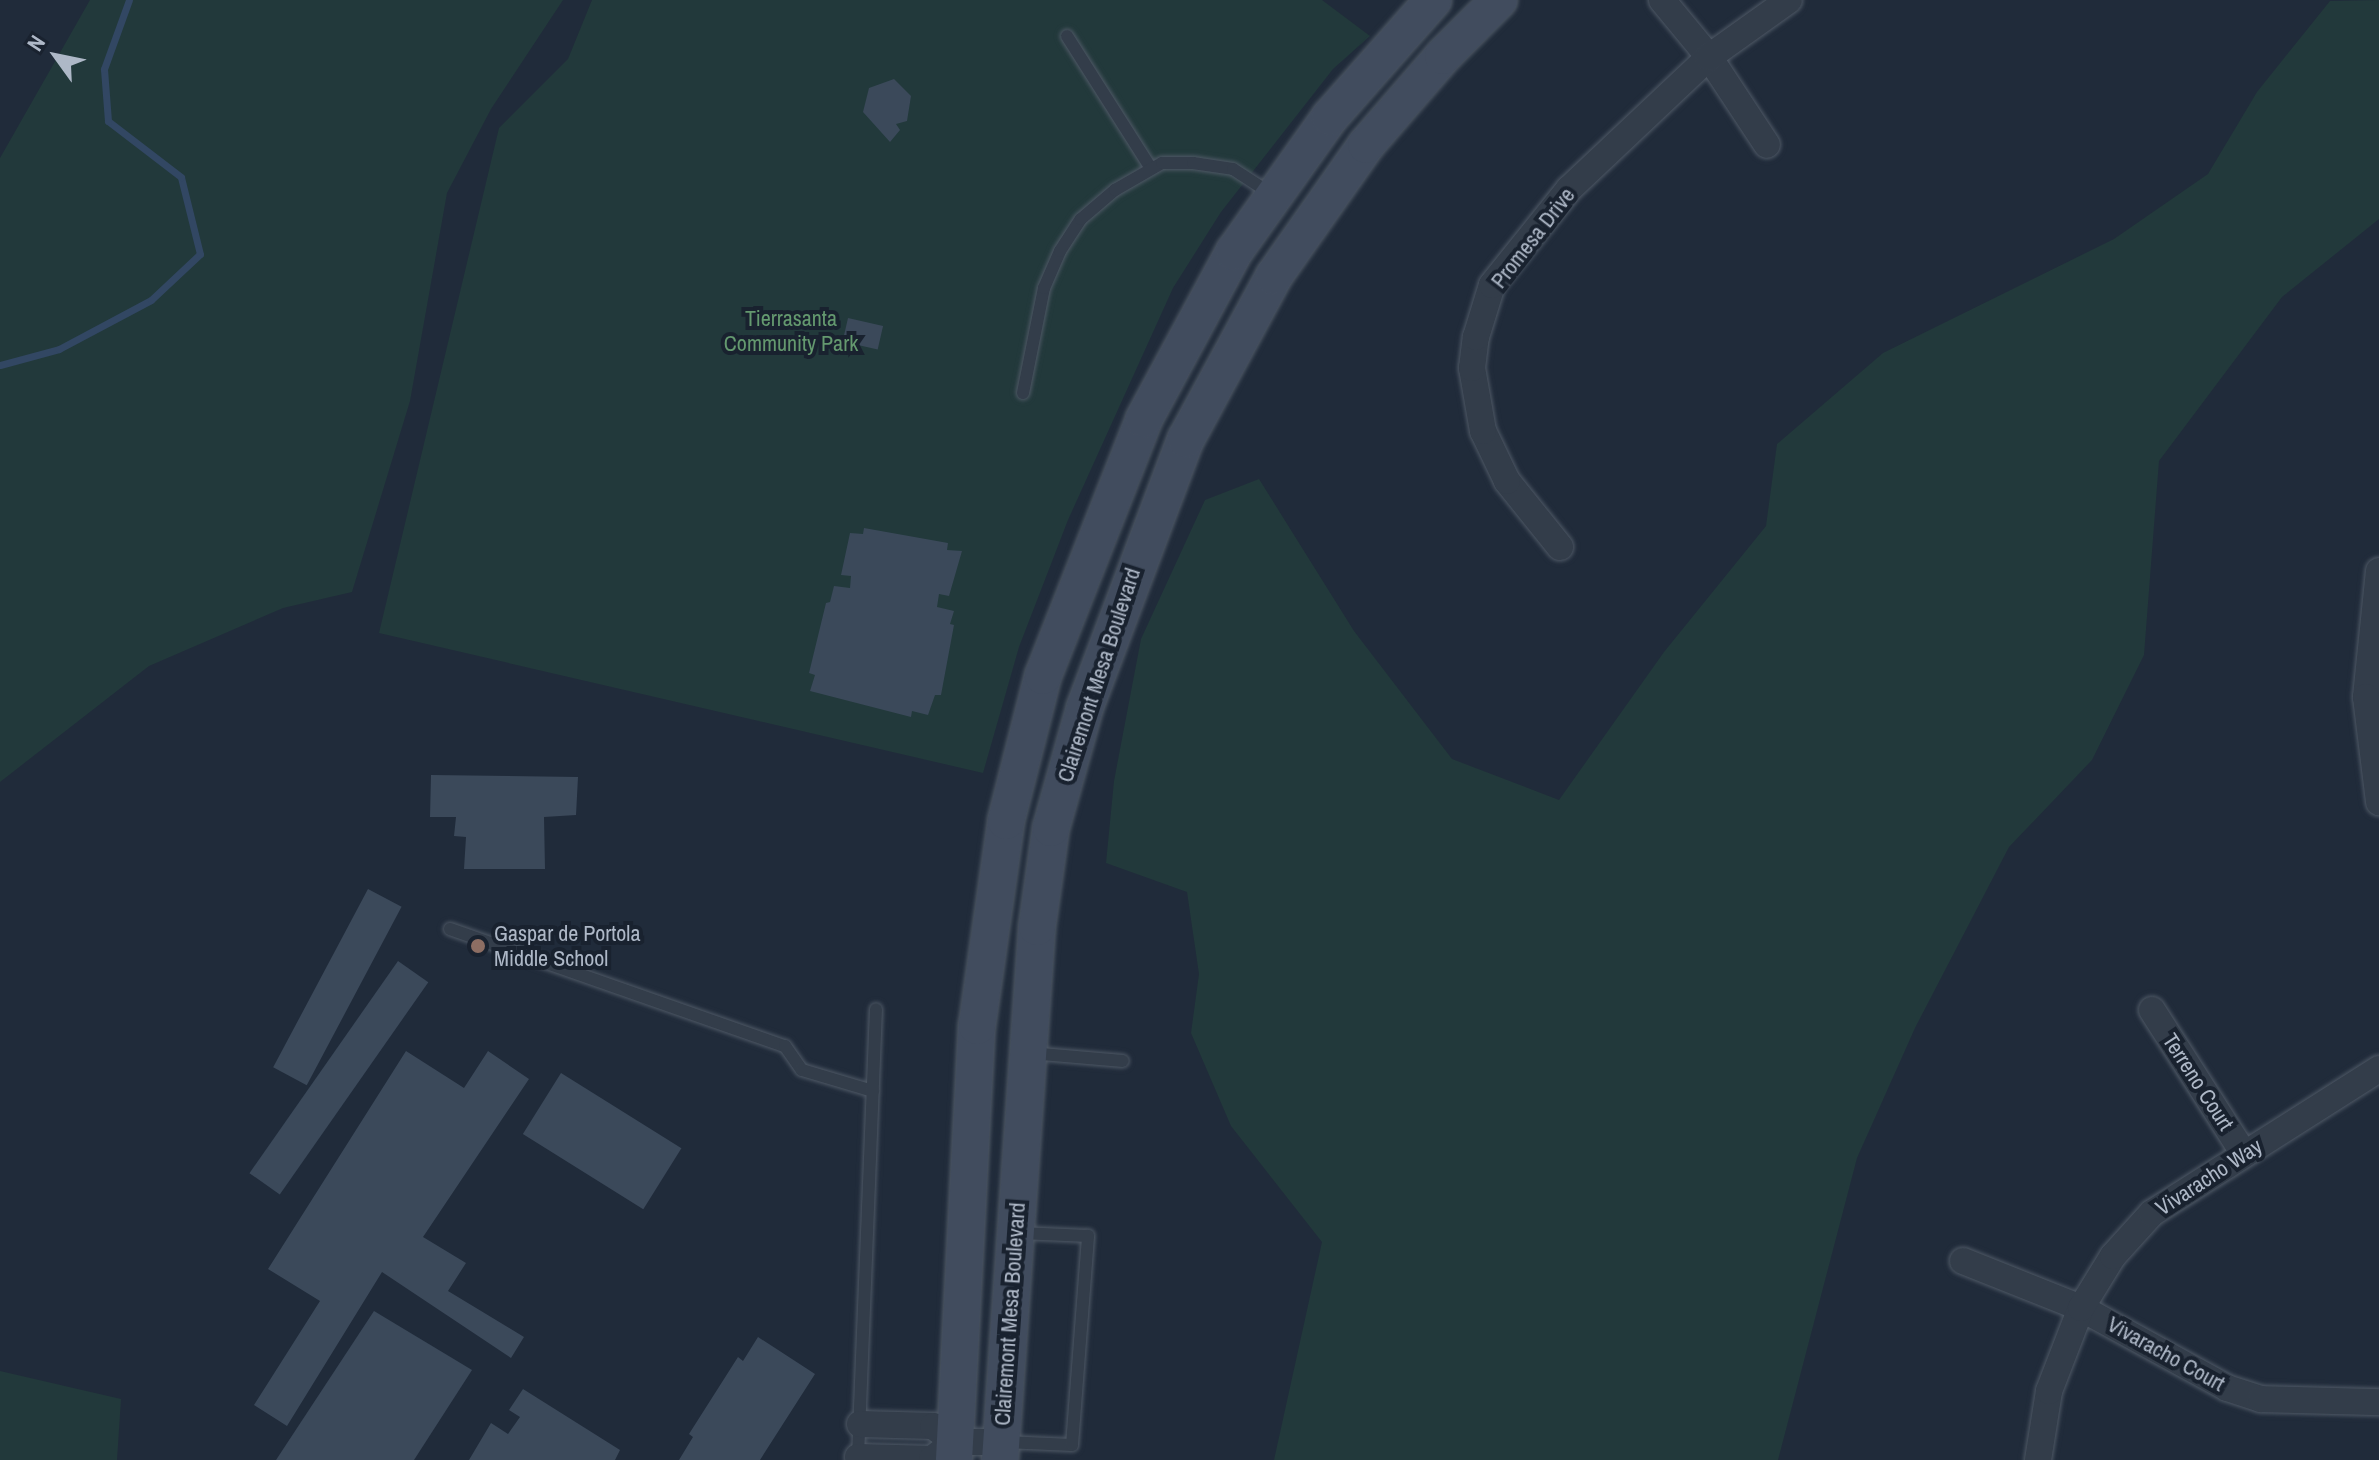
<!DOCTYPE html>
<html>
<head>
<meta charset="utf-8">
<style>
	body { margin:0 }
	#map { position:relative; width:2379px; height:1460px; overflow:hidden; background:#202b3a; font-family:"Archivo Narrow",sans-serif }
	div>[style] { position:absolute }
	.green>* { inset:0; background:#22393b }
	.stream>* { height:7px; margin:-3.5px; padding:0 3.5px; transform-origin:3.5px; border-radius:3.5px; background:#324763 }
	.building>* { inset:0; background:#3b495a; transform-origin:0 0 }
	.roads { filter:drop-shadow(0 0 2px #4e5865) drop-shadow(0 0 2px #4e5865) }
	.service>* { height:12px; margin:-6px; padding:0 6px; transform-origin:6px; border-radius:6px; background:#333d4a }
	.minor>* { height:26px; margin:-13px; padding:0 13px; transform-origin:13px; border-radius:13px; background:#333d4a }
	.secondary>* { height:36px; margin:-18px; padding:0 18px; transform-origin:18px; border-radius:18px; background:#414c5e }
	.dots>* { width:22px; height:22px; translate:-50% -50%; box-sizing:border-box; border:4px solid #19222f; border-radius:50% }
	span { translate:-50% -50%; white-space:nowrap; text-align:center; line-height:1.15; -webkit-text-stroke:8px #19222f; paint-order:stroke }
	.street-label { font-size:22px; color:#aeb8c7 }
	.park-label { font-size:22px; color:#64996f }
	.poi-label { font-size:22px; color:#aeb8c7 }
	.left { translate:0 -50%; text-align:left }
	.north { position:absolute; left:16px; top:16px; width:80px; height:80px; -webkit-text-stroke:6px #19222f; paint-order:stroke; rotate:303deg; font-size:22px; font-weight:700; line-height:32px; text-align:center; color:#aeb8c7 }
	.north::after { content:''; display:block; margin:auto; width:28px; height:36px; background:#aeb8c7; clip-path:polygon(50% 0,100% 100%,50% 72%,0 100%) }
</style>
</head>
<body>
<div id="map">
	<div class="green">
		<div style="clip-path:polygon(90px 0,563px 0,491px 109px,447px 193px,410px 401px,352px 592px,283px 608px,149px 666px,0 782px,0 158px)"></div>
		<div style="clip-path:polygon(592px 0,1322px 0,1370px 36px,1333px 69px,1221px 212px,1173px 288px,1068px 520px,1019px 647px,983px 773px,379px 633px,499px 128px,568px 59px)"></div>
		<div style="clip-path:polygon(2379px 0,2379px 219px,2282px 297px,2159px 461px,2144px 655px,2092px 760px,2009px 847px,1915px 1028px,1857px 1158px,1778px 1460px,1274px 1460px,1322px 1242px,1231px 1126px,1191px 1033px,1199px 974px,1187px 892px,1106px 863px,1114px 781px,1141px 639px,1205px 500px,1259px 479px,1354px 631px,1452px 759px,1559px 800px,1664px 652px,1766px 526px,1777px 444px,1883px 353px,2114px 239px,2208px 174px,2257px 92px,2330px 1px)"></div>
		<div style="clip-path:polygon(0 1371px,121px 1399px,117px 1460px,0 1460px)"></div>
	</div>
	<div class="stream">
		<div style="left:0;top:365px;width:61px;rotate:-15.2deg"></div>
		<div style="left:59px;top:349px;width:104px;rotate:-28deg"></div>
		<div style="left:151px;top:300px;width:67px;rotate:-43.2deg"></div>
		<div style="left:200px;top:254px;width:79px;rotate:-103.9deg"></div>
		<div style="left:181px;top:177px;width:92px;rotate:-142.5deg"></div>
		<div style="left:108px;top:121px;width:52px;rotate:-94.4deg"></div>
		<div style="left:104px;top:69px;width:73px;rotate:-70.1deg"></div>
	</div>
	<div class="building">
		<div style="clip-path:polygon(894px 79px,911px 96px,907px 121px,896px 124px,900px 130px,890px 142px,863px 112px,869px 88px)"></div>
		<div style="left:848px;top:318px;width:36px;height:24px;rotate:13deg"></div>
		<div style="clip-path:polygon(864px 528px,948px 543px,947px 550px,962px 551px,949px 596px,939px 594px,937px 607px,954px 611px,950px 624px,954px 625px,941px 695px,935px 695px,928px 715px,912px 711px,911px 717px,810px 691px,815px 675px,809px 673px,826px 603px,830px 602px,834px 586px,850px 588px,851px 576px,841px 575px,850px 533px,863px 534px)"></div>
		<div style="clip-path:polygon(431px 775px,578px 777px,576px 815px,544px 817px,545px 869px,464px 869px,466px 837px,454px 836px,456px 817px,430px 817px)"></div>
		<div style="left:368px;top:889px;width:38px;height:202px;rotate:28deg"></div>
		<div style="left:398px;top:961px;width:37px;height:259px;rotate:35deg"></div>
		<div style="clip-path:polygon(406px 1051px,464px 1088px,488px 1051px,529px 1079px,423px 1237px,466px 1263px,448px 1291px,524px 1337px,511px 1358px,382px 1272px,287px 1426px,254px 1405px,320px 1301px,268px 1269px)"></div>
		<div style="left:561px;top:1073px;width:142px;height:72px;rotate:32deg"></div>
		<div style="clip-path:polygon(374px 1311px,472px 1370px,414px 1460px,276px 1460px)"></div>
		<div style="clip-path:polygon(758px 1337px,815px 1374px,760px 1460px,679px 1460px,693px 1437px,689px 1434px,738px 1357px,743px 1361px)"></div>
		<div style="clip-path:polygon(523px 1389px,620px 1450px,615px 1460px,469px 1460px,491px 1423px,508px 1434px,520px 1417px,509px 1410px)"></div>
	</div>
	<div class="roads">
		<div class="service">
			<div style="left:1067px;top:36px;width:155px;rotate:57.6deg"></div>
			<div style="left:1023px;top:393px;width:107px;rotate:-78.7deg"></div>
			<div style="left:1044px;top:288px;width:40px;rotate:-66.6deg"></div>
			<div style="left:1060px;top:251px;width:38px;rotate:-57deg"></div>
			<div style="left:1081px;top:219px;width:45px;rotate:-40.5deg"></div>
			<div style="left:1115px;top:190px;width:54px;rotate:-29.9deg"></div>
			<div style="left:1162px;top:163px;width:31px"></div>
			<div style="left:1193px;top:163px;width:40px;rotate:8.5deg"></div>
			<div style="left:1233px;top:169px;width:44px;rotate:33deg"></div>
			<div style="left:450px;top:929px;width:355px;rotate:19.3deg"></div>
			<div style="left:785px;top:1046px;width:29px;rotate:55deg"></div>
			<div style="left:802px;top:1070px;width:74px;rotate:16.5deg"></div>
			<div style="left:1030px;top:1053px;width:93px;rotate:4.9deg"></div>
			<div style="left:1005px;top:1442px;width:67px;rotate:2.6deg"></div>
			<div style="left:1072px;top:1445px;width:210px;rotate:-85.6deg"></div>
			<div style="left:1088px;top:1236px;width:68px;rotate:-177.5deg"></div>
			<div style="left:858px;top:1457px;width:448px;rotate:-87.7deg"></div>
		</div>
		<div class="minor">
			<div style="left:1662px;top:0;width:74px;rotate:50.5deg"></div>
			<div style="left:1709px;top:57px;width:105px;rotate:56.6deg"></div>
			<div style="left:1560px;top:547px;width:85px;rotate:-128.8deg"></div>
			<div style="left:1507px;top:481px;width:55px;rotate:-115.6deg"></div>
			<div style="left:1483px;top:431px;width:64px;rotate:-99.9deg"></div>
			<div style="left:1472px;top:368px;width:31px;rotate:-83deg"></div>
			<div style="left:1476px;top:337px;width:54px;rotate:-72.9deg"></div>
			<div style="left:1492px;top:285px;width:123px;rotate:-51.3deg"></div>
			<div style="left:1569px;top:189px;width:192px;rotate:-43.3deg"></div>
			<div style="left:1709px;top:57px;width:98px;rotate:-35.5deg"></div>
			<div style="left:2379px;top:571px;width:127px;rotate:95.9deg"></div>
			<div style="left:2366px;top:697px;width:106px;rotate:82.9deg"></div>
			<div style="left:2152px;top:1010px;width:171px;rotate:57.4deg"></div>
			<div style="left:1963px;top:1261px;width:127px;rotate:21.7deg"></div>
			<div style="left:2081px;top:1308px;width:166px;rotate:28.7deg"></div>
			<div style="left:2227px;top:1388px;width:36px;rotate:18deg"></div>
			<div style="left:2261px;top:1399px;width:118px;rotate:1.5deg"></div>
			<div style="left:860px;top:1424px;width:73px;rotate:1.6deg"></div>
			<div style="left:933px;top:1426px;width:26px;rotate:37deg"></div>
			<div style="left:954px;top:1442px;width:47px"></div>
			<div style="left:858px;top:1457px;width:74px;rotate:1.5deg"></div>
			<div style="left:932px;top:1459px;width:28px;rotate:-38deg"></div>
			<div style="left:2038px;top:1460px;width:70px;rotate:-80.9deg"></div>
			<div style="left:2049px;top:1391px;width:89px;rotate:-68.9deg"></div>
			<div style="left:2081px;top:1308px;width:61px;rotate:-58.4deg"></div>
			<div style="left:2113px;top:1256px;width:58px;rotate:-47.8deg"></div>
			<div style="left:2152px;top:1213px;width:269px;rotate:-32.4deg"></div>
		</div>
		<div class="secondary">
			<div style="left:954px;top:1460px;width:435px;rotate:-87deg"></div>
			<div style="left:977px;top:1026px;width:207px;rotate:-81.9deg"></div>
			<div style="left:1006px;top:821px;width:150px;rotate:-75.7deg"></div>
			<div style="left:1043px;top:676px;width:276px;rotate:-68.5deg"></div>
			<div style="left:1144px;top:419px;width:190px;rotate:-61.7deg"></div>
			<div style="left:1234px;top:252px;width:166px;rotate:-54.6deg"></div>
			<div style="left:1330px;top:117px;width:156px;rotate:-48.6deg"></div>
			<div style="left:1000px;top:1460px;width:534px;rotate:-86.03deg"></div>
			<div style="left:1037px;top:927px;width:100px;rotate:-82deg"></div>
			<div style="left:1051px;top:828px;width:126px;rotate:-74.3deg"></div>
			<div style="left:1085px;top:707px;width:286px;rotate:-69.4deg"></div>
			<div style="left:1186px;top:439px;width:185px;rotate:-61.6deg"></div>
			<div style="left:1274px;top:276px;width:160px;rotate:-54.9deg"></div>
			<div style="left:1366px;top:145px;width:118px;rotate:-49.1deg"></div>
			<div style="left:1443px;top:56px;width:79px;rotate:-45deg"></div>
		</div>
	</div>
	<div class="dots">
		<div style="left:478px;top:946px;background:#8d6e63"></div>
	</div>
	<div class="street-label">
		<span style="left:1533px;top:238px;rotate:-52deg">Promesa Drive</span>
		<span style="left:1099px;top:675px;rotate:-72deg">Clairemont Mesa Boulevard</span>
		<span style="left:2198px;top:1082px;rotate:57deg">Terreno Court</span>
		<span style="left:2209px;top:1177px;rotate:-33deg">Vivaracho Way</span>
		<span style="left:1010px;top:1314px;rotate:-86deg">Clairemont Mesa Boulevard</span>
		<span style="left:2166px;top:1354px;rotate:29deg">Vivaracho Court</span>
	</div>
	<div class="park-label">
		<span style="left:791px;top:331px">Tierrasanta<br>Community Park</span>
	</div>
	<div class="poi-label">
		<span class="left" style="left:494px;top:946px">Gaspar de Portola<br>Middle School</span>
	</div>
	<div class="north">N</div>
</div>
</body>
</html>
